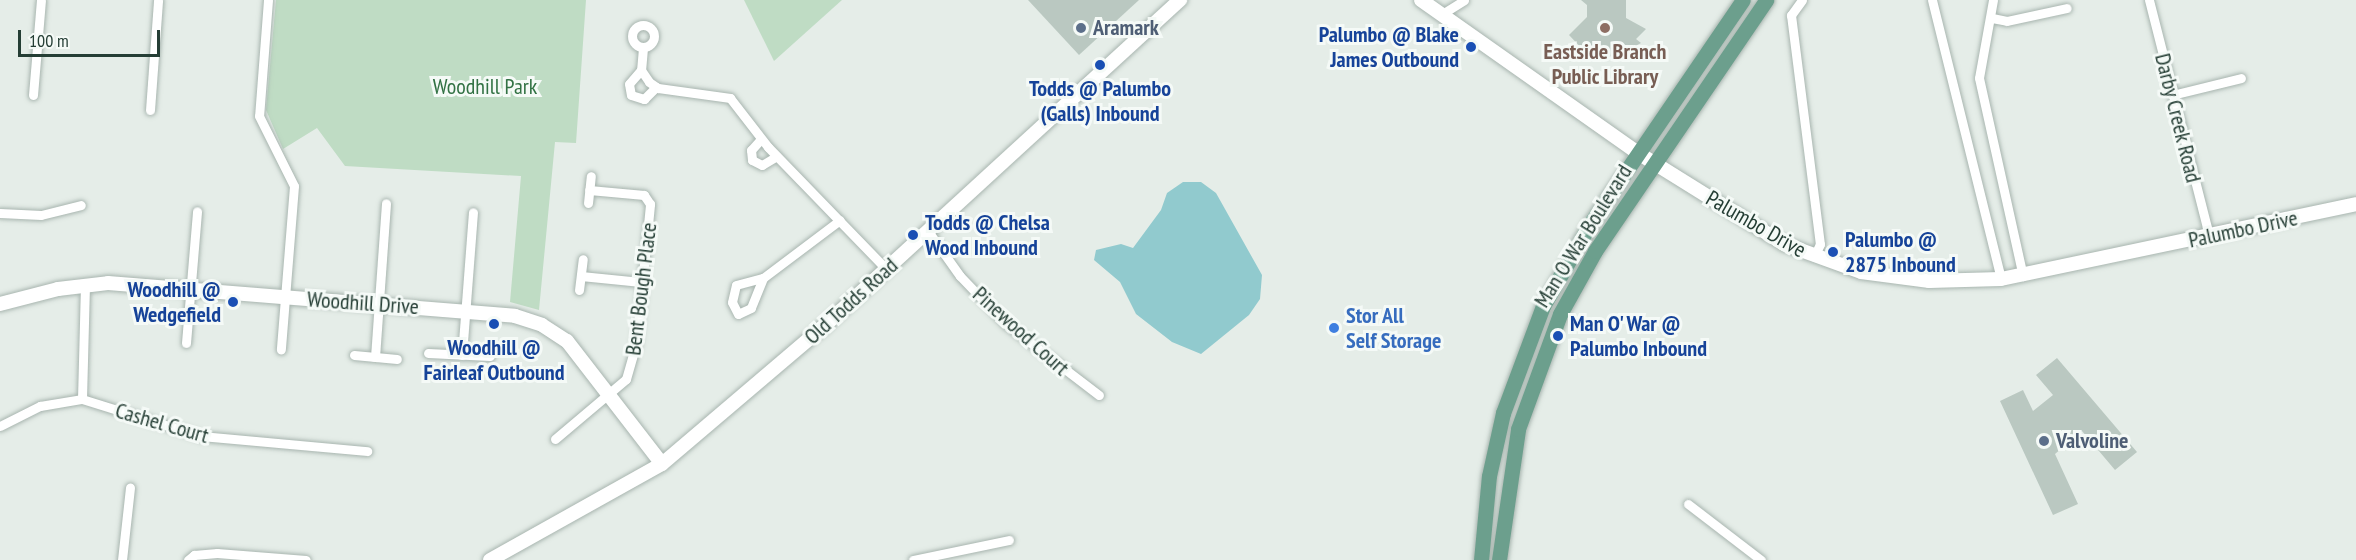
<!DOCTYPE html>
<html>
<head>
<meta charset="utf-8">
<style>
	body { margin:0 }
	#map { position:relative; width:2356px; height:560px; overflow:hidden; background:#e5ede8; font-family:"PT Sans Narrow",sans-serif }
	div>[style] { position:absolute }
	.green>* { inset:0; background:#bfdcc4 }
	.water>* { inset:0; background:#91cace }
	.building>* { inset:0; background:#bac8c1 }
	.roads { filter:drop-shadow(0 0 2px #a8b5af) drop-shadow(0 0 2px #a8b5af) }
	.street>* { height:9px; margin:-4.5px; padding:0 4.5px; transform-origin:4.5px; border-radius:4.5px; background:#fff }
	.street>.ring { margin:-4.5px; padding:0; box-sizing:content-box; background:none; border:9px solid #fff; border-radius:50% }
	.secondary>* { height:14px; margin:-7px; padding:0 7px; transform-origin:7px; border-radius:7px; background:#fff }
	.primary>* { height:15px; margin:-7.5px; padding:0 7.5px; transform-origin:7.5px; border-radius:7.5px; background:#6c9f8d }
	.dots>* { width:16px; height:16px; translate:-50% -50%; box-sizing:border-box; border:3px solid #f5faf7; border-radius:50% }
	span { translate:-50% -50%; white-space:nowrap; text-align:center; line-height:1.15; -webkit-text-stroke:6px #f5faf7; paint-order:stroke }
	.service-label { font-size:22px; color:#4e5e75; font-weight:700 }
	.left { translate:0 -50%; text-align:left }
	.transit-label { font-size:22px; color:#164399; font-weight:700 }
	.right { translate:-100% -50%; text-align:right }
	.education-label { font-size:22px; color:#785e54; font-weight:700 }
	.park-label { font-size:22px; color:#327244 }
	.street-label { font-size:22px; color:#253e35 }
	.shop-label { font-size:22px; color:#366cbe; font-weight:700 }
	.scale { position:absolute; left:18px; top:30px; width:142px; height:27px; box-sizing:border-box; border:3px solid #253e35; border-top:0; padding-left:8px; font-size:18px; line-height:21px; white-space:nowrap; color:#253e35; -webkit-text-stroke:4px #f5faf7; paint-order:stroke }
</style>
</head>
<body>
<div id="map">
	<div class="green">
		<div style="clip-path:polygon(276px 0,586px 0,576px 143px,555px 142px,539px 310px,510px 302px,521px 176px,345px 166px,317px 128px,283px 149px,266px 110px)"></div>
		<div style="clip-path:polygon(744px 0,842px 0,774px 61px)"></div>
	</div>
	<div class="water">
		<div style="clip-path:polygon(1183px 182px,1201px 182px,1216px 193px,1262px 275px,1260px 299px,1249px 315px,1201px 354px,1172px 342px,1136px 314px,1120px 282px,1094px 260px,1096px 250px,1121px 244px,1133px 248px,1161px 210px,1167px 193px)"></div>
	</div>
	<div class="building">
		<div style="clip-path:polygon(1028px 0,1139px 0,1079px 55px)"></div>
		<div style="clip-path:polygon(1581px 0,1626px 0,1626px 18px,1646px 29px,1636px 39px,1641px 43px,1615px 57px,1586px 53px,1569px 35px,1587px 17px,1587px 5px)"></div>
		<div style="clip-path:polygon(2057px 358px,2137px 452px,2115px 470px,2082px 431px,2055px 454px,2078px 504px,2053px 515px,2000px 401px,2023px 390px,2033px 411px,2053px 395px,2036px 375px)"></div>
	</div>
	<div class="roads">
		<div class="street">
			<div style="left:268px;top:0;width:116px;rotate:94.4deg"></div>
			<div style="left:259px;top:116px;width:78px;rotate:63.4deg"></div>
			<div style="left:294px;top:186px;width:164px;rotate:94.6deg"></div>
			<div style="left:1802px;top:0;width:19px;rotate:126deg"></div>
			<div style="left:1791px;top:15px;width:231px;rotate:82.8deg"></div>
			<div style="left:1820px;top:244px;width:14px;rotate:115deg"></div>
			<div style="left:1932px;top:0;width:287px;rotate:76.1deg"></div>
			<div style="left:1993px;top:0;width:79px;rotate:100.2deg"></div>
			<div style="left:1979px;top:78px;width:203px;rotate:77.5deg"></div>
			<div style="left:2149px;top:0;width:244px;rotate:75.7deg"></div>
			<div style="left:1442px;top:14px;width:26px;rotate:-32deg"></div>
			<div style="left:1992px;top:18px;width:15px;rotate:11deg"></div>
			<div style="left:2007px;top:21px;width:61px;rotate:-12.2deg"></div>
			<div class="ring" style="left:632px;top:25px;width:13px;height:13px"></div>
			<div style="left:643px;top:48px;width:22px;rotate:95deg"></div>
			<div style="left:641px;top:70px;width:14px;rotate:56deg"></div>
			<div style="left:649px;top:82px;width:11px;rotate:34deg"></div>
			<div style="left:658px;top:88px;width:73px;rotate:7.9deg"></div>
			<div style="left:730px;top:98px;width:62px;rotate:52.2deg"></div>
			<div style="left:768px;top:147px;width:171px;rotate:45.9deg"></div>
			<div style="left:641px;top:70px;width:18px;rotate:131deg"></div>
			<div style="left:629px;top:84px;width:11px;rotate:80deg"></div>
			<div style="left:631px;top:95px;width:14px;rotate:17deg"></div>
			<div style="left:644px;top:99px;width:17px;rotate:-45deg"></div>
			<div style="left:33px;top:95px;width:95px;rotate:-85.2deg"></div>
			<div style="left:2172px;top:95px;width:71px;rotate:-13.8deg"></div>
			<div style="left:150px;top:110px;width:110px;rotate:-85.8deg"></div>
			<div style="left:761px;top:139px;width:15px;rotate:132deg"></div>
			<div style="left:751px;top:150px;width:10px;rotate:84deg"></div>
			<div style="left:752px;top:160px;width:11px;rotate:27deg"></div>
			<div style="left:762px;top:165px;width:17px;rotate:-31deg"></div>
			<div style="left:588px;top:203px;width:27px;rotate:-84deg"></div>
			<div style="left:0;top:213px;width:41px;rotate:2.8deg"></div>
			<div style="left:41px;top:215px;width:41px;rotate:-14deg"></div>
			<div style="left:928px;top:231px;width:55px;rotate:54.6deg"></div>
			<div style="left:960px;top:276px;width:66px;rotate:46.2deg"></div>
			<div style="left:1006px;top:324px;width:117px;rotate:37.4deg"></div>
			<div style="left:581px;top:276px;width:60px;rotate:5.7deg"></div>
			<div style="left:763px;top:278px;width:32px;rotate:112deg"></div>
			<div style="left:751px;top:308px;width:14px;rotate:155deg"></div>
			<div style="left:738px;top:314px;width:13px;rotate:-117deg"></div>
			<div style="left:732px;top:302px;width:17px;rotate:-77deg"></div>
			<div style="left:736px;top:285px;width:28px;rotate:-15deg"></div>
			<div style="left:763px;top:278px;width:96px;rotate:-37deg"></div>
			<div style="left:579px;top:290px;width:31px;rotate:-83deg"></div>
			<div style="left:186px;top:343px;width:132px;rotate:-85.2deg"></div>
			<div style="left:428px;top:353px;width:62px;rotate:2.8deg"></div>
			<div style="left:354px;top:355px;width:43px;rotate:5.3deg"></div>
			<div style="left:462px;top:355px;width:143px;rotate:-85.6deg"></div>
			<div style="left:375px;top:357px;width:154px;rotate:-85.9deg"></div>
			<div style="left:82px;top:399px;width:115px;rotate:-88.5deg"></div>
			<div style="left:0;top:426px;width:45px;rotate:-26.6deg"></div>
			<div style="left:40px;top:406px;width:43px;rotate:-9.5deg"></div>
			<div style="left:82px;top:399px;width:125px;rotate:17.3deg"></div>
			<div style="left:201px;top:436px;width:167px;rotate:5.2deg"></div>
			<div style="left:555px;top:439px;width:93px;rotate:-40.2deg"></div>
			<div style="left:626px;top:379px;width:35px;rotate:-74deg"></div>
			<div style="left:636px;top:345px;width:142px;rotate:-84.3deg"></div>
			<div style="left:650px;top:204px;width:11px;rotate:-124deg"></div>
			<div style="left:644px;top:195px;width:55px;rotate:-174.8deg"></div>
			<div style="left:1688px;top:504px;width:92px;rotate:37.5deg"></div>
			<div style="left:122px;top:560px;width:73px;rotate:-83.7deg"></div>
			<div style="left:188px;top:560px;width:8px;rotate:-40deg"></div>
			<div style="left:194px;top:555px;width:23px;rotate:-5deg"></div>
			<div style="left:217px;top:553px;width:89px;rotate:4.5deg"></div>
			<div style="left:913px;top:560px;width:98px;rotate:-11.8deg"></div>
		</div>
		<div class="secondary">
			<div style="left:1421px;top:0;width:266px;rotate:35.2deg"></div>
			<div style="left:1638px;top:153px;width:172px;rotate:31.9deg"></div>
			<div style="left:1784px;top:244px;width:82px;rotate:20deg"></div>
			<div style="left:1861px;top:272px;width:69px;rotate:7.5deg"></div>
			<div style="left:1929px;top:281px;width:72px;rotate:-1.6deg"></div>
			<div style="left:2001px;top:279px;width:363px;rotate:-11.9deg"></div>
			<div style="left:0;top:304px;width:60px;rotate:-14.5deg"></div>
			<div style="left:58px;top:289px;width:50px;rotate:-6.8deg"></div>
			<div style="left:108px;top:283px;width:408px;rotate:4.6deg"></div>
			<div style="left:515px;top:316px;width:28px;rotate:18deg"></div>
			<div style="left:542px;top:325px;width:30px;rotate:33deg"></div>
			<div style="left:567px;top:341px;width:155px;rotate:52.3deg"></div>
			<div style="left:490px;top:560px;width:197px;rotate:-29.2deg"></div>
			<div style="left:662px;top:464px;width:210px;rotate:-40.4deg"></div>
			<div style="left:822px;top:328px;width:486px;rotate:-42.5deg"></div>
		</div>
		<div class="primary">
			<div style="left:1481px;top:560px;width:84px;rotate:-84.6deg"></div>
			<div style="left:1489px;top:476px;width:65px;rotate:-77.5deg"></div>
			<div style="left:1503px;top:413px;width:114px;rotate:-69.5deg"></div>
			<div style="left:1543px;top:306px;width:95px;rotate:-60.2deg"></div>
			<div style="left:1590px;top:224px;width:271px;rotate:-55.7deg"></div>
			<div style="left:1499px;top:560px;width:132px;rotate:-81.7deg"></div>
			<div style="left:1518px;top:429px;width:122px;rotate:-69.9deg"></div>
			<div style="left:1560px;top:314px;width:72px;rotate:-60.9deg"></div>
			<div style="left:1595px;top:251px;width:304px;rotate:-55.7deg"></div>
		</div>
	</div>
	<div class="dots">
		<div style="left:1081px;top:28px;background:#5c6f8a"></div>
		<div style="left:1605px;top:28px;background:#8d6e63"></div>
		<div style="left:1471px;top:47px;background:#1a4fb4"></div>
		<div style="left:1100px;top:65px;background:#1a4fb4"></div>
		<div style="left:913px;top:235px;background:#1a4fb4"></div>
		<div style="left:1833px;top:252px;background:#1a4fb4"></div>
		<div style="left:233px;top:302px;background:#1a4fb4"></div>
		<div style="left:494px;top:324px;background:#1a4fb4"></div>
		<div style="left:1334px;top:328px;background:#3f7fe0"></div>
		<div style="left:1558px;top:336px;background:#1a4fb4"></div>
		<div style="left:2044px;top:441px;background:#5c6f8a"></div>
	</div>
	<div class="service-label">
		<span class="left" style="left:1093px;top:28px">Aramark</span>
		<span class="left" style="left:2056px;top:441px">Valvoline</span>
	</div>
	<div class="transit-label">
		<span class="right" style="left:1459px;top:47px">Palumbo @ Blake<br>James Outbound</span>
		<span style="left:1100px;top:101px">Todds @ Palumbo<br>(Galls) Inbound</span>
		<span class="left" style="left:925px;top:235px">Todds @ Chelsa<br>Wood Inbound</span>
		<span class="left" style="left:1845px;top:252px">Palumbo @<br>2875 Inbound</span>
		<span class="right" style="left:221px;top:302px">Woodhill @<br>Wedgefield</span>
		<span class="left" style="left:1570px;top:336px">Man O' War @<br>Palumbo Inbound</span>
		<span style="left:494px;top:360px">Woodhill @<br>Fairleaf Outbound</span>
	</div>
	<div class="education-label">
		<span style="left:1605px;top:64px">Eastside Branch<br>Public Library</span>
	</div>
	<div class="park-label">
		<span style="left:485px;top:87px">Woodhill Park</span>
	</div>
	<div class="street-label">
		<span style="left:2178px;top:118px;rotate:76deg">Darby Creek Road</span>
		<span style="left:1756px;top:224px;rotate:30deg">Palumbo Drive</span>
		<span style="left:2243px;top:229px;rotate:-12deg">Palumbo Drive</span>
		<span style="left:1583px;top:236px;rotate:-58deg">Man O War Boulevard</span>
		<span style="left:641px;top:289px;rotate:-83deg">Bent Bough Place</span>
		<span style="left:851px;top:301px;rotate:-42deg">Old Todds Road</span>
		<span style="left:363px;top:303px;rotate:4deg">Woodhill Drive</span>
		<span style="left:1021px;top:331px;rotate:42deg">Pinewood Court</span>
		<span style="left:162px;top:423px;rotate:16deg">Cashel Court</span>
	</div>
	<div class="shop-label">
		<span class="left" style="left:1346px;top:328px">Stor All<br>Self Storage</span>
	</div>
	<div class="scale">100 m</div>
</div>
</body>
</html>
